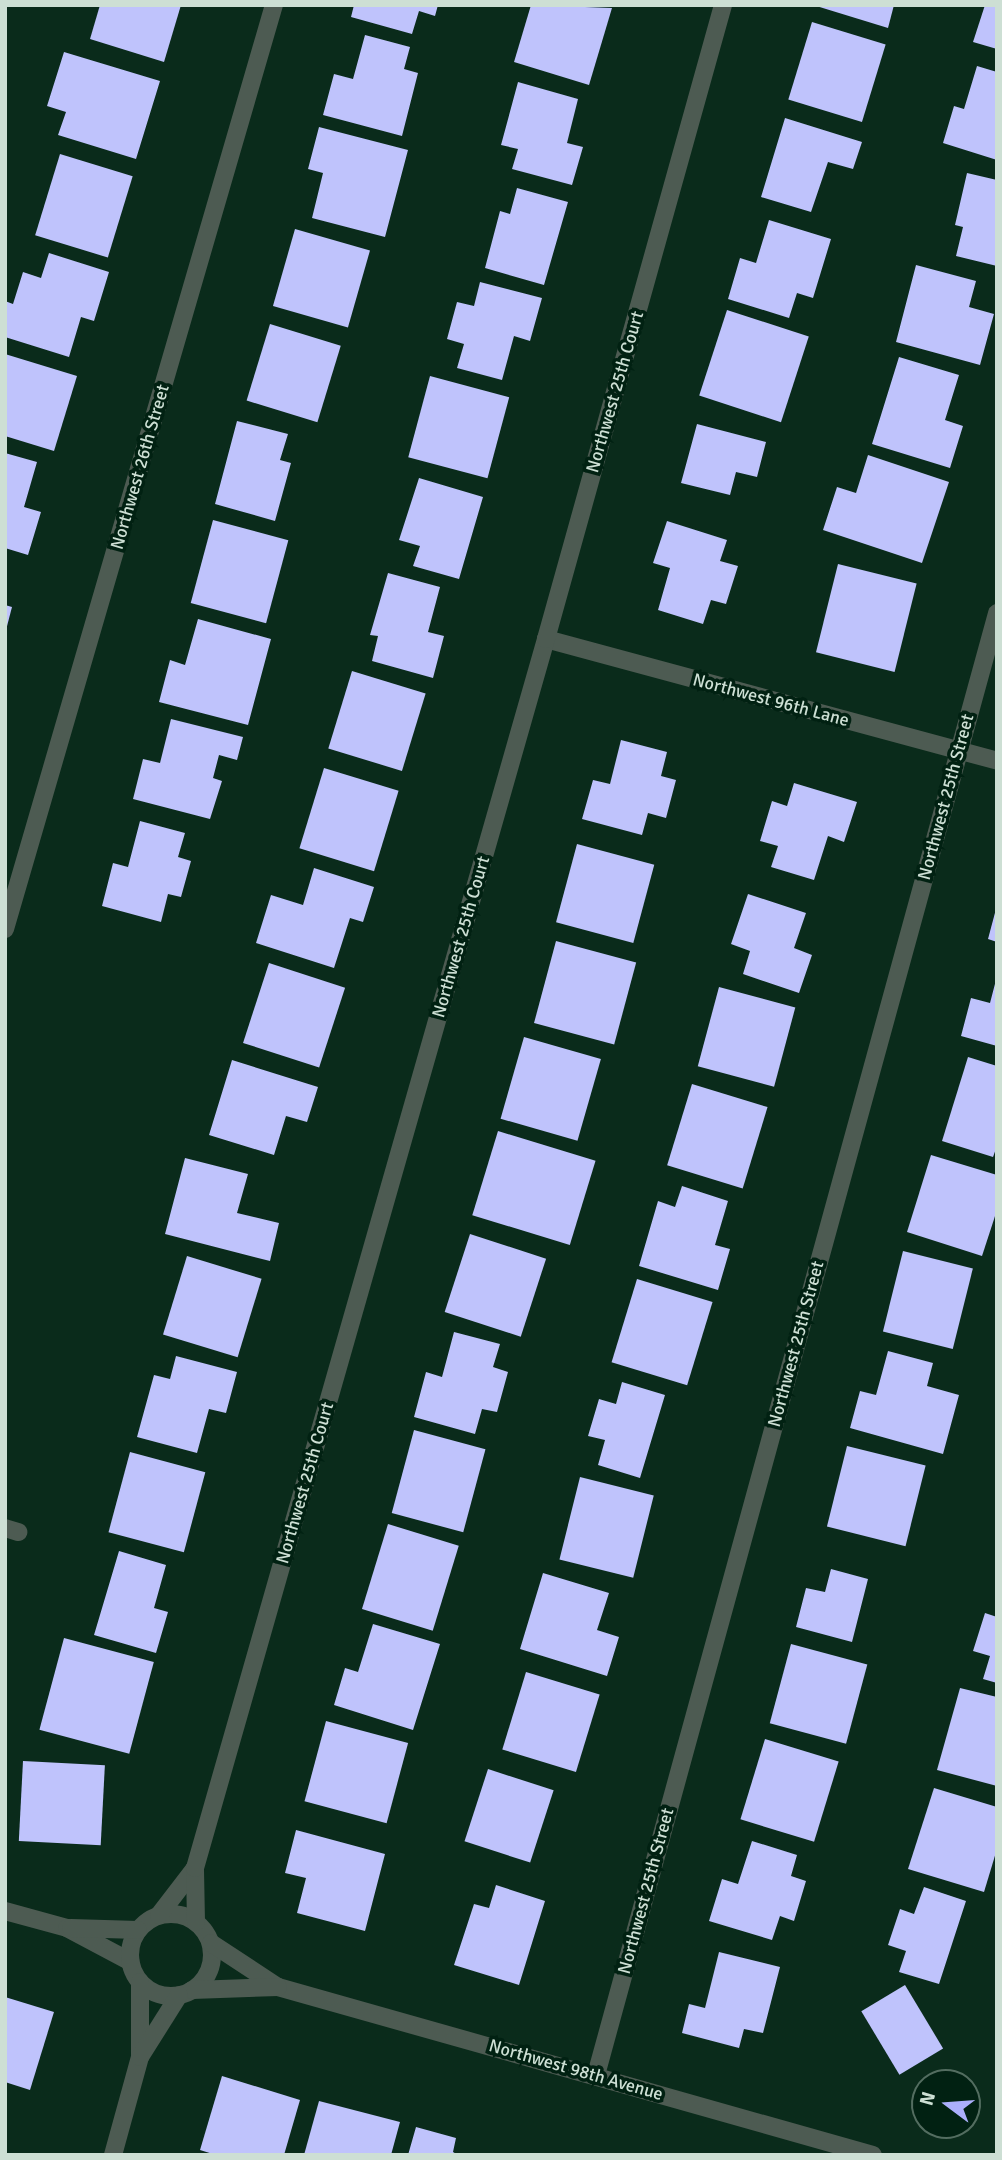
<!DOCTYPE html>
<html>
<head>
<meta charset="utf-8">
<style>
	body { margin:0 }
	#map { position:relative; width:1002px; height:2160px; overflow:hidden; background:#0a2b1b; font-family:Signika,sans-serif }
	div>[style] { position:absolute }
	.building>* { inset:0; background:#bfc3fc; transform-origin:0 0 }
	.service>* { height:18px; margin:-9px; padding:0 9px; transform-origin:9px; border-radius:9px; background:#4d5b52 }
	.minor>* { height:18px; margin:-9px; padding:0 9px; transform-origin:9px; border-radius:9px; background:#4d5b52 }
	.minor>.ring { margin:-9px; padding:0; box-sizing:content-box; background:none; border:18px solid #4d5b52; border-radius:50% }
	span { translate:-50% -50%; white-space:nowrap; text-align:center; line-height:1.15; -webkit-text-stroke:7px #012112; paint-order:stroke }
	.street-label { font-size:18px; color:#cddfd4 }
	.frame { position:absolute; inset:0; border:7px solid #cddfd4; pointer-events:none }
	.north { position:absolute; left:911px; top:2069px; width:70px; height:70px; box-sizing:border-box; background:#012112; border:2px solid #536d60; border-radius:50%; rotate:286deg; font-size:19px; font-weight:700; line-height:28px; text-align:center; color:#cddfd4 }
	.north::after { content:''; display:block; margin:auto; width:24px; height:32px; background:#abaffb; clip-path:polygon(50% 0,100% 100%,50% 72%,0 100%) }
</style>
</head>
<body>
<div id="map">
	<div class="building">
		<div style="clip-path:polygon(100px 5px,181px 5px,164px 62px,90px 39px)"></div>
		<div style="clip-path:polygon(354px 5px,438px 5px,435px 16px,419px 11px,412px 34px,351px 17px)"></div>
		<div style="clip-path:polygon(531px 5px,612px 8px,589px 85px,514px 62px)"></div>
		<div style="clip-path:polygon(813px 5px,894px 5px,888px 28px)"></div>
		<div style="clip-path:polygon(985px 5px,997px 5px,997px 49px,973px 42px)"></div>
		<div style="left:812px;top:22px;width:77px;height:81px;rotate:17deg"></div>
		<div style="clip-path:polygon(365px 35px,410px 47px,404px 69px,418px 73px,402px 136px,323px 115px,334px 74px,353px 79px)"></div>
		<div style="clip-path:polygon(64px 52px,160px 81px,136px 159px,58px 135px,66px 112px,47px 106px)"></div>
		<div style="clip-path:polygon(977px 66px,997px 72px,997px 160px,943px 143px,954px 106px,964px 109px)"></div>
		<div style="clip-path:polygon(518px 82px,578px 99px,567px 143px,583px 147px,572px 185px,512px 169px,518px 149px,501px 145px)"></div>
		<div style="clip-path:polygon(785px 118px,862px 142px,853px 169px,828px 162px,811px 212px,761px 197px)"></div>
		<div style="clip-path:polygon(319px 127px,408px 150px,385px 237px,312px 218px,323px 173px,308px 169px)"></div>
		<div style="left:60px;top:154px;width:76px;height:85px;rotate:17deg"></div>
		<div style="clip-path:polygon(967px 173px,997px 180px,997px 266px,956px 256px,963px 227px,955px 225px)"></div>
		<div style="clip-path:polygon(517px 188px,568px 202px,544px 285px,485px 268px,500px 211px,510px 214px)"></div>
		<div style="clip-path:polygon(769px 220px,831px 239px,813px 298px,797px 293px,789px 318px,728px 299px,740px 258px,756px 263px)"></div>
		<div style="left:295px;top:229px;width:78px;height:80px;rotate:16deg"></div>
		<div style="clip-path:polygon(49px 253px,109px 272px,94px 321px,81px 317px,69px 357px,5px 337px,5px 301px,13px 304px,23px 272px,41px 278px)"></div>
		<div style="clip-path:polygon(916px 265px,976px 281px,969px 307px,994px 314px,980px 365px,896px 342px)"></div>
		<div style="clip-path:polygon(480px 282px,542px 298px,530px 341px,514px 336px,502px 380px,457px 368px,464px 344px,447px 339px,457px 302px,474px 306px)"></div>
		<div style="left:727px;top:310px;width:86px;height:90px;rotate:18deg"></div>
		<div style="left:270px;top:324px;width:74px;height:80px;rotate:17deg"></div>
		<div style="clip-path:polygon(5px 354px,77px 376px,54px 451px,5px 436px)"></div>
		<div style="clip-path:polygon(899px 357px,959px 375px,945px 420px,963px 426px,950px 468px,872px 444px)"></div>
		<div style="left:430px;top:376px;width:82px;height:84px;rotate:15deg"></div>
		<div style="clip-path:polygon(237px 421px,288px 434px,280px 460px,291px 463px,275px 521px,215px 504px)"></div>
		<div style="clip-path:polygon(697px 424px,766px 442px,757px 477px,736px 472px,730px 495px,681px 483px)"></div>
		<div style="clip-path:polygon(5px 453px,37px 462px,24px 507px,41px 512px,28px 555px,5px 548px)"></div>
		<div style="clip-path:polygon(868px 455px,949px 482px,922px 563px,823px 530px,837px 487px,856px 493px)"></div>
		<div style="clip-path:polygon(419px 478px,483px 497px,459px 579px,413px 566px,420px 546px,399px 540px)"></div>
		<div style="left:213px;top:520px;width:78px;height:86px;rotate:15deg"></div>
		<div style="clip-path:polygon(667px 521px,727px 540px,720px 561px,738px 566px,726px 604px,711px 600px,703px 624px,658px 610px,670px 568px,653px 563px)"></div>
		<div style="left:838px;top:564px;width:81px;height:91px;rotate:14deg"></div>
		<div style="clip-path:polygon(388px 573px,440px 587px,428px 632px,444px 636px,433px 678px,372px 661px,378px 636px,370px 635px)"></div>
		<div style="clip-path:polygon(5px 605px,12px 607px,6px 630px,5px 630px)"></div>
		<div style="clip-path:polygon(198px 619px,271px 639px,248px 725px,159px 702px,170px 660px,185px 665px)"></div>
		<div style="left:352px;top:671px;width:77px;height:81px;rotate:17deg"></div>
		<div style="clip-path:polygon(171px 719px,243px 737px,237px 760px,219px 755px,213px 778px,222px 781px,210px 819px,133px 799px,143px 759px,160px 763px)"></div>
		<div style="clip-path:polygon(621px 740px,667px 752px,661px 776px,676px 780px,666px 818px,648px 813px,642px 835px,582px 819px,593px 780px,610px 784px)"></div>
		<div style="left:324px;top:768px;width:78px;height:84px;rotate:17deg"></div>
		<div style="clip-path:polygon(794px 783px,857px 802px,844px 842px,828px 836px,814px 880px,771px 867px,778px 846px,760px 841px,772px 801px,787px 806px)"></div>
		<div style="clip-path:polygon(140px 821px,185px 833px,178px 857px,191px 861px,181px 897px,168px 894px,161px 922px,102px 906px,113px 863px,128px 867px)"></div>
		<div style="left:577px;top:844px;width:80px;height:81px;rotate:15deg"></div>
		<div style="clip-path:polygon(314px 868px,374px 887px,363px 922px,350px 918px,334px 968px,256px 943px,271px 895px,303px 905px)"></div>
		<div style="clip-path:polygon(748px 894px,806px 913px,794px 948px,812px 955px,799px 993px,743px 974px,750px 951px,731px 944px)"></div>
		<div style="clip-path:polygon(996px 909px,997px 910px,997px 942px,988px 939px)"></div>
		<div style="left:556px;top:941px;width:83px;height:85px;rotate:15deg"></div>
		<div style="left:269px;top:963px;width:80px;height:84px;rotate:18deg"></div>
		<div style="clip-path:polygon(996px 980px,997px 1046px,961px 1036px,971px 998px,990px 1003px)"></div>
		<div style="left:719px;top:987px;width:79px;height:82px;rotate:15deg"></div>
		<div style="left:524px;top:1037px;width:80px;height:85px;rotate:16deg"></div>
		<div style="clip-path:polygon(968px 1057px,997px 1066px,997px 1146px,993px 1157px,942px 1141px)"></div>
		<div style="clip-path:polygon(232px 1060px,318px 1087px,307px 1122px,286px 1116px,274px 1155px,209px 1135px)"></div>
		<div style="left:692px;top:1084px;width:79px;height:85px;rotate:17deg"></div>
		<div style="left:498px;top:1131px;width:102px;height:88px;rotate:17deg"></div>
		<div style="clip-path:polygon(931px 1155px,997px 1175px,997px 1210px,982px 1256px,907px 1232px)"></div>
		<div style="clip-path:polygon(185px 1158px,248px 1174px,237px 1213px,279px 1223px,270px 1261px,165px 1234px)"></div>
		<div style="clip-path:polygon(682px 1186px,728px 1201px,715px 1245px,730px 1249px,718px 1290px,639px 1266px,658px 1201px,675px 1207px)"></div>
		<div style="left:470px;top:1234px;width:80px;height:82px;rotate:18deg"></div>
		<div style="left:903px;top:1251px;width:72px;height:83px;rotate:14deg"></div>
		<div style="left:187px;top:1256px;width:78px;height:82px;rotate:17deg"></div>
		<div style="left:637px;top:1279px;width:79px;height:87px;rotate:17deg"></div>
		<div style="clip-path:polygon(454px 1332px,500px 1344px,493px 1367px,508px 1372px,497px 1412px,482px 1409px,475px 1434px,414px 1417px,426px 1372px,442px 1377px)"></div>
		<div style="clip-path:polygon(888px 1351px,933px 1363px,927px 1386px,959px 1395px,943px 1454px,850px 1428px,860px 1391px,876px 1395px)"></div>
		<div style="clip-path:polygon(176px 1356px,237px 1372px,226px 1413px,209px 1409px,197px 1453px,137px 1437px,154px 1375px,170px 1379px)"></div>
		<div style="clip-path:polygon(622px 1382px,665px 1395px,640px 1478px,598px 1465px,605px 1440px,588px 1436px,599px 1399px,616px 1404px)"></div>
		<div style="left:414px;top:1430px;width:74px;height:86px;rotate:15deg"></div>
		<div style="left:847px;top:1446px;width:81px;height:83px;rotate:14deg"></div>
		<div style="left:130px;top:1452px;width:78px;height:83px;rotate:15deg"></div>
		<div style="left:580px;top:1477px;width:76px;height:85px;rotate:14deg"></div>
		<div style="left:388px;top:1524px;width:74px;height:89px;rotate:17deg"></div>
		<div style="clip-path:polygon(119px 1551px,166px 1565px,154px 1608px,168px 1612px,156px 1653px,94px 1635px)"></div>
		<div style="clip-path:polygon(831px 1569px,868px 1579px,852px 1642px,796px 1627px,806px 1588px,825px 1592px)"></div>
		<div style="clip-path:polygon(543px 1573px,609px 1593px,597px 1630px,619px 1637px,607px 1676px,520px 1649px)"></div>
		<div style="clip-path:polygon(985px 1613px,997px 1617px,997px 1683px,983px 1679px,990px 1656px,973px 1651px)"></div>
		<div style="clip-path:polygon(373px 1624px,440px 1644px,413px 1730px,334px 1705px,345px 1668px,358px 1672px)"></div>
		<div style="left:64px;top:1638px;width:93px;height:95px;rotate:15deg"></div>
		<div style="left:791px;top:1644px;width:79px;height:82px;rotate:15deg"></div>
		<div style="left:526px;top:1672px;width:77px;height:81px;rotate:17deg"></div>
		<div style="clip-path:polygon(960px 1688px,997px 1697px,997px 1786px,937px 1770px)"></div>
		<div style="left:326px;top:1721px;width:85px;height:83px;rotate:15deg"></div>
		<div style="left:765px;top:1739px;width:77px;height:84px;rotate:17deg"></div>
		<div style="left:23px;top:1761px;width:82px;height:80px;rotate:3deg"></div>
		<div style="left:488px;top:1769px;width:69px;height:76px;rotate:18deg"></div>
		<div style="clip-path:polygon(934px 1788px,997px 1807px,997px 1849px,984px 1892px,908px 1869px)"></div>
		<div style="clip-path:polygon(296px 1830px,385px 1854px,365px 1931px,297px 1913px,306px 1878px,285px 1873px)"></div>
		<div style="clip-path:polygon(752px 1841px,797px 1855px,791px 1876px,806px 1881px,794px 1921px,780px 1916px,772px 1940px,709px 1921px,722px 1879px,738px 1884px)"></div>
		<div style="clip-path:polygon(496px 1885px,545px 1901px,519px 1985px,454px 1965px,474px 1904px,489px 1908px)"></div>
		<div style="clip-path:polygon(924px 1887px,966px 1901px,939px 1984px,899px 1972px,906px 1951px,888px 1945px,900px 1909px,914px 1914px)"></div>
		<div style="clip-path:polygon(719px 1952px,780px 1967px,763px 2033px,744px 2029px,739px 2048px,682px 2033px,689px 2004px,705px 2008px)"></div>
		<div style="left:905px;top:1985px;width:74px;height:51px;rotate:59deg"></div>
		<div style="clip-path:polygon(5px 1997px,54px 2012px,30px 2090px,5px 2082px)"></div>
		<div style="clip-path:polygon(222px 2076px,300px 2100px,284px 2155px,216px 2155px,200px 2150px)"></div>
		<div style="clip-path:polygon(319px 2101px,400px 2122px,391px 2155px,304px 2155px)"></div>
		<div style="clip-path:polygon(416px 2127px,456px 2138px,453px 2152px,458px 2155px,408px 2155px)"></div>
	</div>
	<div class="service">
		<div style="left:5px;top:1528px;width:14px;rotate:17deg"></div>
	</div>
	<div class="minor">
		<div style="left:546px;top:639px;width:467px;rotate:15.1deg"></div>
		<div style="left:5px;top:929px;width:962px;rotate:-73.77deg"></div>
		<div style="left:5px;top:1911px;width:64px;rotate:15.3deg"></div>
		<div style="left:67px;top:1928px;width:72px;rotate:28deg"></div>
		<div class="ring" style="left:130px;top:1914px;width:64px;height:64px"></div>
		<div style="left:159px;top:1915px;width:59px;rotate:-52.5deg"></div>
		<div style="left:196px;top:1922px;width:54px;rotate:-91.1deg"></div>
		<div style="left:195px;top:1868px;width:1278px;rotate:-74.06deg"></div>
		<div style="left:546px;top:639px;width:658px;rotate:-74.4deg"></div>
		<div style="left:71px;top:1928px;width:67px;rotate:1.7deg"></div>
		<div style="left:211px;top:1943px;width:80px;rotate:33.3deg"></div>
		<div style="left:278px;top:1987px;width:618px;rotate:15.77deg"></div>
		<div style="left:140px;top:1982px;width:75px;rotate:90deg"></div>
		<div style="left:192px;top:1990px;width:86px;rotate:-2deg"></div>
		<div style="left:596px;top:2075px;width:1516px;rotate:-74.66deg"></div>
		<div style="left:113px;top:2155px;width:102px;rotate:-74.6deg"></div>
		<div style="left:140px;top:2057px;width:73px;rotate:-57.8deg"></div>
	</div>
	<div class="street-label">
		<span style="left:615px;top:392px;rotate:-74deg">Northwest 25th Court</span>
		<span style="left:140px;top:467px;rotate:-74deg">Northwest 26th Street</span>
		<span style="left:771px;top:700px;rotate:15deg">Northwest 96th Lane</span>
		<span style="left:946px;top:797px;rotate:-75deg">Northwest 25th Street</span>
		<span style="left:461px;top:937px;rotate:-74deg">Northwest 25th Court</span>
		<span style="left:796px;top:1344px;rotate:-75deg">Northwest 25th Street</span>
		<span style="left:305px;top:1483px;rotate:-74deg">Northwest 25th Court</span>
		<span style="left:646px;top:1891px;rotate:-75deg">Northwest 25th Street</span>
		<span style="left:576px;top:2070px;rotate:16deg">Northwest 98th Avenue</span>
	</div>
	<div class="frame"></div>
	<div class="north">N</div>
</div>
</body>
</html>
